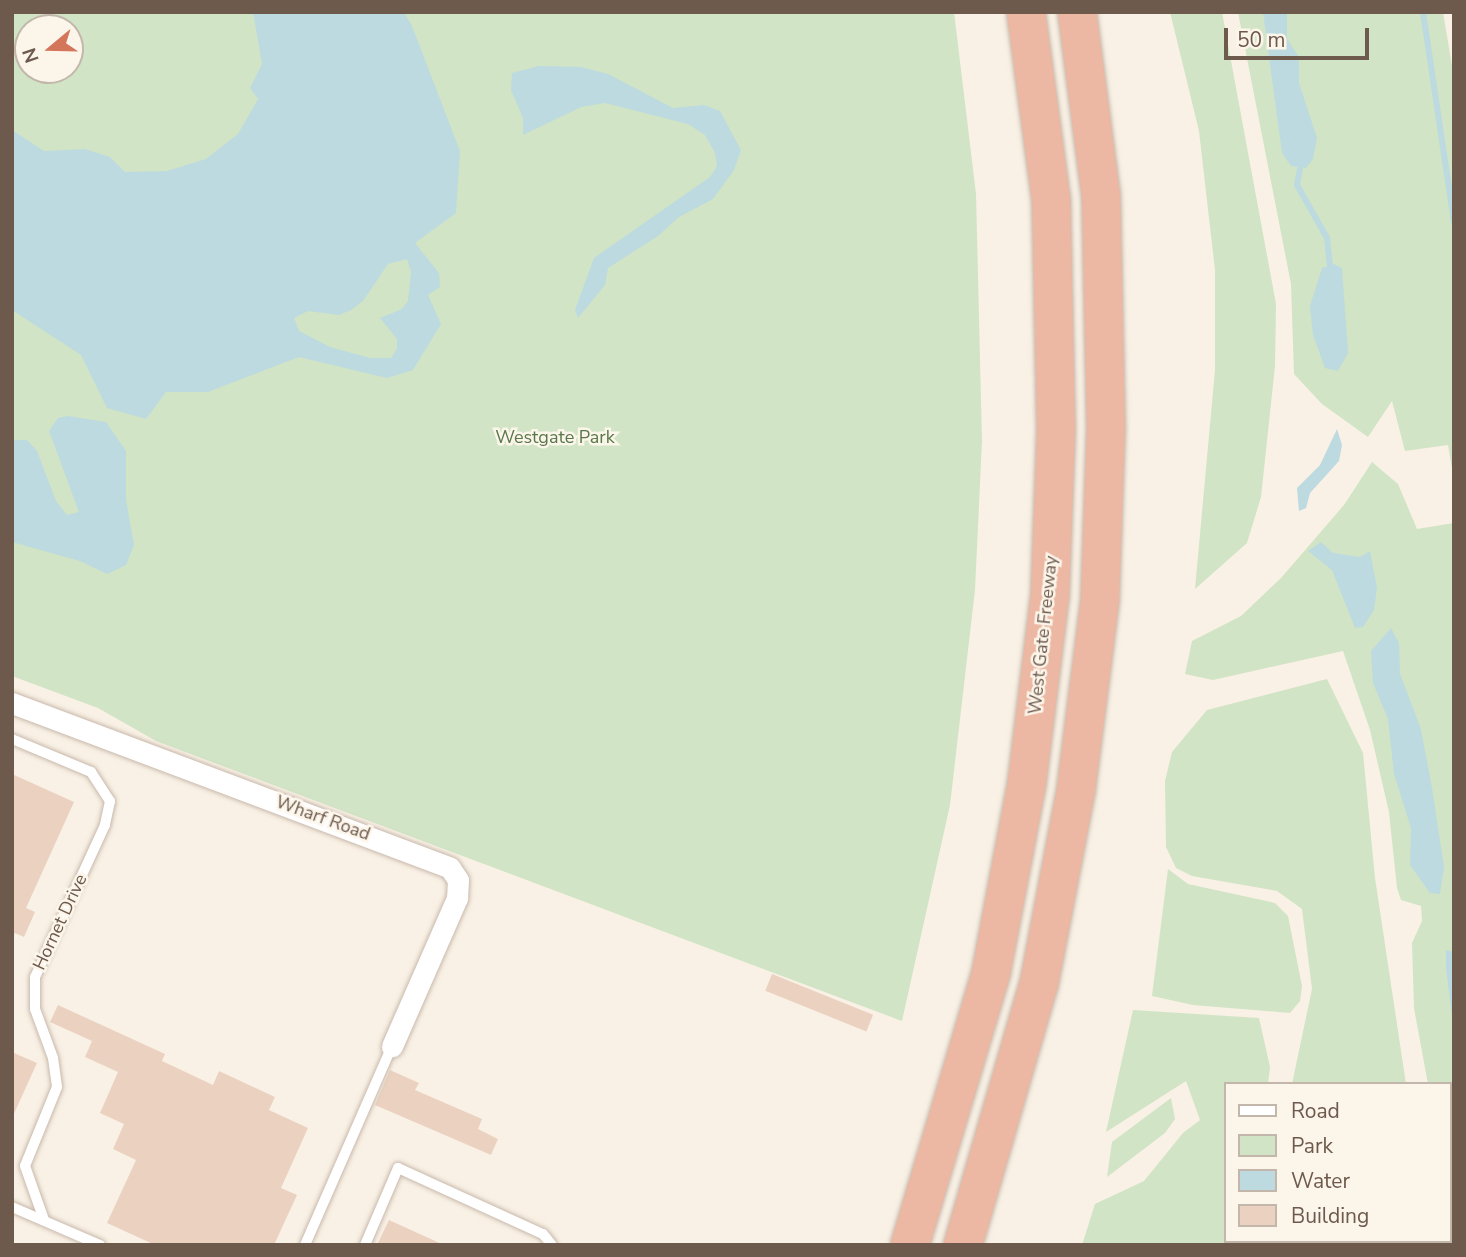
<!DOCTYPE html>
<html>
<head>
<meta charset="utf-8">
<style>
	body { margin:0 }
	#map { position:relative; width:1466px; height:1257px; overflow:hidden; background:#f9f1e5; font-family:"Nunito Sans",sans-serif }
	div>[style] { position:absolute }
	.green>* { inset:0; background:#d1e4c5 }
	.water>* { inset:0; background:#bcdae0 }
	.stream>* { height:6px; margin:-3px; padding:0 3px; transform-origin:3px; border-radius:3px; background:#bcdae0 }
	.building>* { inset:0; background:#ebd2c0; transform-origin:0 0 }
	.roads { filter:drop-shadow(0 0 2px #c8b9ac) drop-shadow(0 0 2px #c8b9ac) }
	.lane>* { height:10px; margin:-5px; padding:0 5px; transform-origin:5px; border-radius:5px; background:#fff }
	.street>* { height:21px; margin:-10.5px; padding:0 10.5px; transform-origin:10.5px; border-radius:10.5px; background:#fff }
	.highway>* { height:38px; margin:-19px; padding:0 19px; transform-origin:19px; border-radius:19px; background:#ecb7a3 }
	span { translate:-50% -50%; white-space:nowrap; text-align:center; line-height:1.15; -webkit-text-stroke:5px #fcf5ea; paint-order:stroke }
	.park-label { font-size:18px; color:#57784a }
	.street-label { font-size:18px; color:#6e5a4d }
	.frame { position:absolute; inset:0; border:14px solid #6e5a4d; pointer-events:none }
	.legend { position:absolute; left:1224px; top:1082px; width:228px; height:161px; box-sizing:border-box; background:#fcf5ea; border:2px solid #c3b7ab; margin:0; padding:9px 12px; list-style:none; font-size:21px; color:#6e5a4d }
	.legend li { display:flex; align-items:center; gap:14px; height:35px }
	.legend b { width:35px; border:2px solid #c3b7ab }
	.north { position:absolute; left:14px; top:14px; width:70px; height:70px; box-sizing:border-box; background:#fcf5ea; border:2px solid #c3b7ab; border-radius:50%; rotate:251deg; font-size:19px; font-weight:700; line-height:28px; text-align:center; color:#6e5a4d }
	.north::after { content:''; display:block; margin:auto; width:24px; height:32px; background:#d47659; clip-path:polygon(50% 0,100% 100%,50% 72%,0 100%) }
	.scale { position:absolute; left:1224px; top:28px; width:145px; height:32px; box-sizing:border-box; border:4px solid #6e5a4d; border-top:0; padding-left:9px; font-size:21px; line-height:24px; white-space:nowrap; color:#6e5a4d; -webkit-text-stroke:5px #fcf5ea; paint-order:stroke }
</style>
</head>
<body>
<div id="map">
	<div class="green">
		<div style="clip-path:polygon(evenodd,12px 12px,954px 12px,976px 194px,982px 441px,975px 590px,950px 805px,902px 1021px,156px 741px,98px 708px,12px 676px,12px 12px,28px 28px,70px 28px,70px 70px,28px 70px,28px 28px)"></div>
		<div style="clip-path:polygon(1170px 12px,1222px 12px,1276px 304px,1275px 366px,1261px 497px,1247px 543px,1195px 589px,1215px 370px,1215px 270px,1199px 131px)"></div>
		<div style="clip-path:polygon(1238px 12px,1443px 12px,1454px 78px,1454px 480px,1448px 445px,1405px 451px,1392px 401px,1368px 437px,1322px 404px,1294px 374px,1291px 284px)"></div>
		<div style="clip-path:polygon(1372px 462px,1398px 484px,1417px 529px,1454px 523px,1454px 1179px,1450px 1084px,1428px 1084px,1414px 1008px,1412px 943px,1422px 921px,1421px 906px,1401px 900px,1397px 888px,1389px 812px,1370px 730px,1343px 651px,1213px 680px,1185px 674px,1192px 641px,1241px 616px,1281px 578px,1344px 505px)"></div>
		<div style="clip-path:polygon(1327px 679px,1363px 753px,1375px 878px,1406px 1084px,1292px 1084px,1312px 989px,1302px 909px,1277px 891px,1192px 876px,1176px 868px,1166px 847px,1165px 781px,1172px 752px,1207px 710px)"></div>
		<div style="clip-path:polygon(1168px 869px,1188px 884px,1275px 903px,1288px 916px,1302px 986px,1300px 1001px,1290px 1013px,1193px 1005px,1152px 996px)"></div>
		<div style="clip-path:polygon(1133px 1010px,1259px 1018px,1270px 1067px,1268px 1084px,1226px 1084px,1226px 1241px,1265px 1245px,1082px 1245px,1095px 1204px,1144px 1181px,1183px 1133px,1200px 1120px,1186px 1081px,1106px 1132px)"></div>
		<div style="clip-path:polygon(1171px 1098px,1175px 1119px,1165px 1133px,1107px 1177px,1112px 1142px)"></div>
		<div style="clip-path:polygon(1279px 1241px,1435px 1241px,1279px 1245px)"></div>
	</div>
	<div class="water">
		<div style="clip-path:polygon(evenodd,253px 12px,404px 12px,412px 26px,460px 151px,456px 213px,415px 243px,439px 273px,440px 287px,428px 295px,441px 324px,413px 370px,387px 378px,299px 357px,208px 392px,166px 392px,146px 419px,107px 408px,81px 355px,12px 310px,12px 130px,44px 151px,85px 149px,110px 157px,125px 172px,167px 171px,206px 159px,238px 134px,258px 99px,250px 88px,262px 64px,253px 12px,407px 259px,411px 272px,408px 301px,402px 309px,380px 318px,397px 339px,397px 349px,391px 358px,370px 358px,330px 347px,299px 331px,294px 318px,308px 311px,339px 315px,351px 310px,363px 301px,388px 264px,407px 259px)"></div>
		<div style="clip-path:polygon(1263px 12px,1287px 12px,1287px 39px,1299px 57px,1299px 83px,1317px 138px,1313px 159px,1306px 168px,1291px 166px,1282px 153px)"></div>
		<div style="clip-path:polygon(539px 66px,581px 67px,608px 74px,673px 108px,704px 105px,720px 111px,741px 150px,734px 170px,713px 199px,679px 217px,658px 236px,608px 268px,605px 285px,578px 318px,575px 310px,594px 258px,710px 177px,717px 166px,715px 153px,705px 135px,688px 124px,605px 103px,581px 107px,523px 135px,523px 118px,511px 90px,512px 73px)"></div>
		<div style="clip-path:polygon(1334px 264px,1342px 268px,1348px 353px,1338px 371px,1325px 368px,1313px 335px,1310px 306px,1322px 268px)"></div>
		<div style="clip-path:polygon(68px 416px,106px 422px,126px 451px,126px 500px,134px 545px,126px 565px,107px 574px,80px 561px,12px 542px,12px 440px,27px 440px,37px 451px,56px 501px,67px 515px,79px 512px,49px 431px,58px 418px)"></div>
		<div style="clip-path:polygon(1337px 429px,1342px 445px,1339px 461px,1310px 493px,1306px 508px,1299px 511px,1297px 488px,1320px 465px)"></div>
		<div style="clip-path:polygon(1321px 542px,1333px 553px,1360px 557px,1370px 551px,1377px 588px,1374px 610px,1363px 627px,1355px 628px,1332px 570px,1308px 551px)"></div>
		<div style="clip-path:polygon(1391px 628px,1399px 643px,1400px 674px,1421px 729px,1432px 788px,1444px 867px,1440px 894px,1430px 893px,1410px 865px,1411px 828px,1394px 774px,1388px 719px,1373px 683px,1371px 651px)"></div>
		<div style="clip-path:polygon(1446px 950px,1454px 952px,1454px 1032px,1446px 968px)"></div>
	</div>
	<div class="stream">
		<div style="left:1423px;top:12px;width:213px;rotate:81.6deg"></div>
		<div style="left:1300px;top:169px;width:16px;rotate:101deg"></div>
		<div style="left:1297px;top:185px;width:61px;rotate:60.5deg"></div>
		<div style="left:1327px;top:238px;width:27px;rotate:84deg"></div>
	</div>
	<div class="building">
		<div style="clip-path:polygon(12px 774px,74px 802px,26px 908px,35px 912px,24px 937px,15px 933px,12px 938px)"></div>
		<div style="left:772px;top:974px;width:109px;height:18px;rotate:22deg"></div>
		<div style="clip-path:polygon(58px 1005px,165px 1054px,162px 1061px,213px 1085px,219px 1071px,275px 1097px,269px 1110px,308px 1128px,281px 1188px,297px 1195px,274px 1245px,155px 1245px,107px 1223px,136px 1160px,113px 1149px,124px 1124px,100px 1113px,118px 1072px,85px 1057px,92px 1041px,50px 1022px)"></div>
		<div style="clip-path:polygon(12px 1052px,37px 1063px,12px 1118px)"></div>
		<div style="clip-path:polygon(390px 1070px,419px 1083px,415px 1090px,482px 1119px,478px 1129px,498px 1139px,491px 1155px,375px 1105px)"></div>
		<div style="clip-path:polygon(389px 1220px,444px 1245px,377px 1245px)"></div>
	</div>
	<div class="roads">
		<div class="lane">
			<div style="left:12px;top:739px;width:86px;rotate:22.7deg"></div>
			<div style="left:91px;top:772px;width:35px;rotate:57deg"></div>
			<div style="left:110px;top:801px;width:25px;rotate:102deg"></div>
			<div style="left:105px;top:825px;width:167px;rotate:114.7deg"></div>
			<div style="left:35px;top:977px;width:32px;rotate:90deg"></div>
			<div style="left:35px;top:1009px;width:52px;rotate:69.8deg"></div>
			<div style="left:53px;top:1058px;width:29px;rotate:82deg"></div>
			<div style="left:57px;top:1087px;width:85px;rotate:112.1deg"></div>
			<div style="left:25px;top:1166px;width:57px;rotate:70.6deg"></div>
			<div style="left:12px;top:1207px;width:96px;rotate:23.4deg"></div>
			<div style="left:305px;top:1245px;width:217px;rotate:-66.4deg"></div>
			<div style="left:365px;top:1245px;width:84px;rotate:-66.8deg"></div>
			<div style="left:398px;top:1168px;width:159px;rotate:24.5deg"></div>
			<div style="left:543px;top:1234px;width:14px;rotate:51deg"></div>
		</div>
		<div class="street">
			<div style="left:12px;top:703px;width:468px;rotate:20.6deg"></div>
			<div style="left:450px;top:868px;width:14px;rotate:56deg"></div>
			<div style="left:458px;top:880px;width:18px;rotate:93deg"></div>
			<div style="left:457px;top:898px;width:162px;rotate:113.7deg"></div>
		</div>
		<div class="highway">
			<div style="left:910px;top:1245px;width:284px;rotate:-73.4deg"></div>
			<div style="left:991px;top:973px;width:194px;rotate:-79.3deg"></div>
			<div style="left:1027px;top:782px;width:188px;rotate:-83deg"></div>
			<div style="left:1050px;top:595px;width:166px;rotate:-87.9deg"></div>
			<div style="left:1056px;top:429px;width:230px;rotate:-91.2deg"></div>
			<div style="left:1051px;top:199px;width:189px;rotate:-97.6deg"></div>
			<div style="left:963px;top:1245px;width:272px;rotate:-73.8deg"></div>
			<div style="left:1039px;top:984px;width:197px;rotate:-79.2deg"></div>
			<div style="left:1076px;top:790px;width:193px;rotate:-82.8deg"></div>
			<div style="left:1100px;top:599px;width:170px;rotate:-88deg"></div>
			<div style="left:1106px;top:429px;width:233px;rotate:-91.2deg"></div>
			<div style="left:1101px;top:196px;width:186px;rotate:-97.4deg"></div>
		</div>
	</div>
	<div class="park-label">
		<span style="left:555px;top:437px">Westgate Park</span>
	</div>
	<div class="street-label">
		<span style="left:1043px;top:635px;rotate:-84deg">West Gate Freeway</span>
		<span style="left:323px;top:818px;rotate:20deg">Wharf Road</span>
		<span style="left:60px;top:922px;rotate:-65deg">Hornet Drive</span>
	</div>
	<div class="frame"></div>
	<ul class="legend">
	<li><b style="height:9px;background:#fff"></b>Road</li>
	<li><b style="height:19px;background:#d1e4c5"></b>Park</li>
	<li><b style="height:19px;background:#bcdae0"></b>Water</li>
	<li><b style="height:19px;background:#ebd2c0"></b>Building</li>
	</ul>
	<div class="north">N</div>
	<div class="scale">50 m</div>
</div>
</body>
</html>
